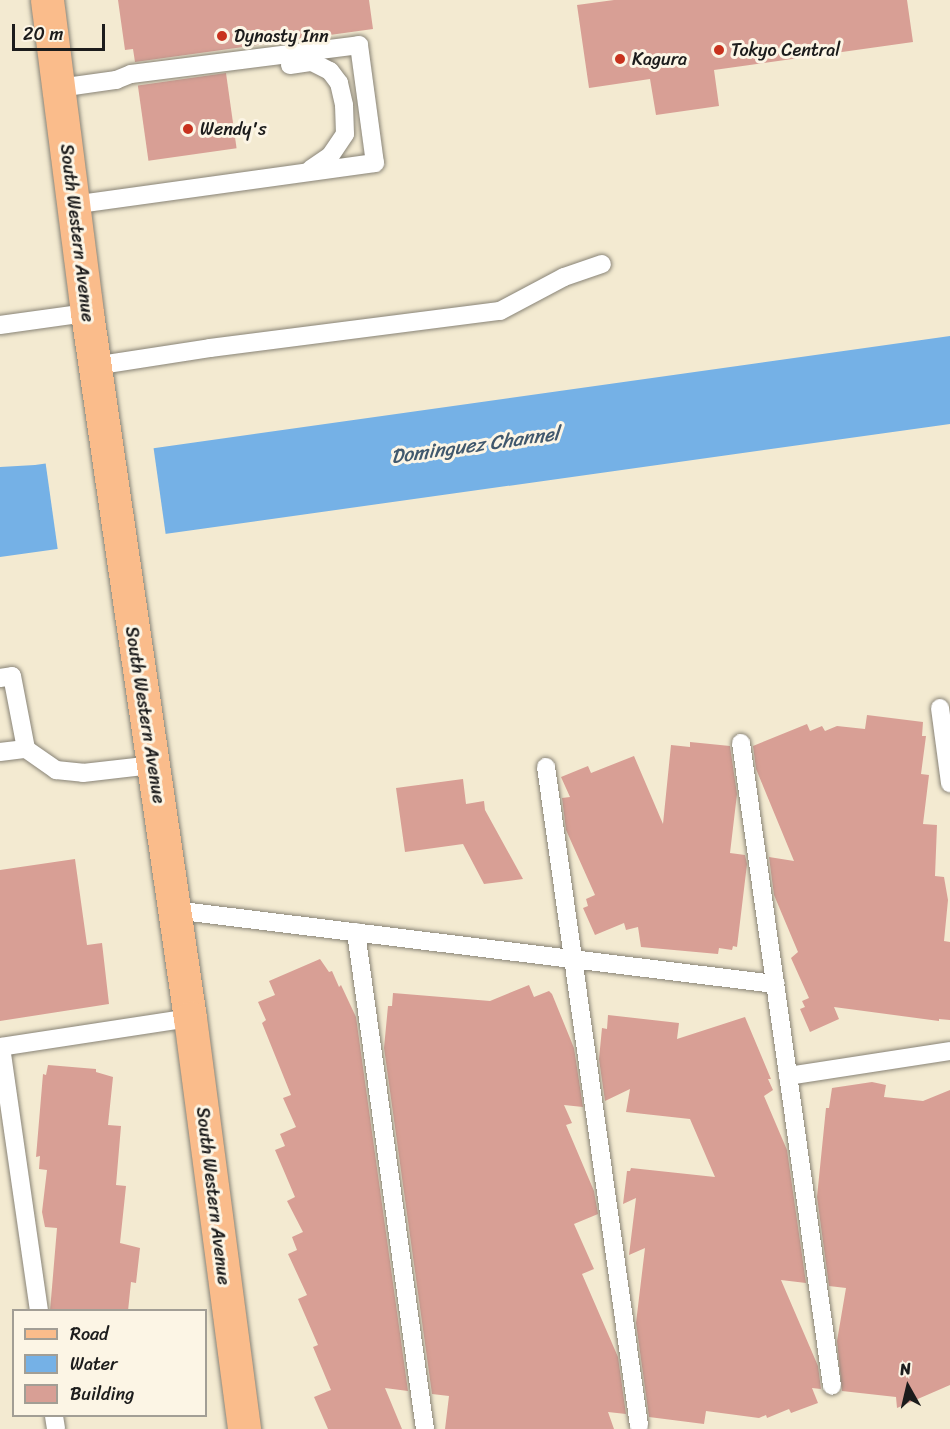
<!DOCTYPE html>
<html>
<head>
<meta charset="utf-8">
<style>
	body { margin:0 }
	#map { position:relative; width:950px; height:1429px; overflow:hidden; background:#f3ead1; font-family:Sriracha,sans-serif }
	div>[style] { position:absolute }
	.water>* { inset:0; background:#75b1e6 }
	.pier>* { inset:0; background:#f3ead1; transform-origin:0 0 }
	.building>* { inset:0; background:#d89f95; transform-origin:0 0 }
	.roads { filter:drop-shadow(0 0 2px #888376) drop-shadow(0 0 2px #888376) }
	.lane>* { height:18px; margin:-9px; padding:0 9px; transform-origin:9px; border-radius:9px; background:#fff }
	.primary>* { height:33px; margin:-16.5px; padding:0 16.5px; transform-origin:16.5px; border-radius:16.5px; background:#fabc8b }
	.dots>* { width:16px; height:16px; translate:-50% -50%; box-sizing:border-box; border:3px solid #fcf5e5; border-radius:50% }
	span { translate:-50% -50%; white-space:nowrap; text-align:center; line-height:1.15; -webkit-text-stroke:6px #fcf5e5; paint-order:stroke }
	.poi-label { font-size:18px; color:#1c1c1c }
	.left { translate:0 -50%; text-align:left }
	.street-label { font-size:18px; color:#1c1c1c }
	.water-label { font-size:20px; color:#40586d; font-style:italic }
	.legend { position:absolute; left:12px; top:1309px; width:195px; height:108px; box-sizing:border-box; background:#fcf5e5; border:2px solid #a29e95; margin:0; padding:8px 10px; list-style:none; font-size:18px; color:#1c1c1c }
	.legend li { display:flex; align-items:center; gap:12px; height:30px }
	.legend b { width:30px; border:2px solid #a29e95 }
	.north { position:absolute; left:878px; top:1357px; width:60px; height:60px; -webkit-text-stroke:4px #fcf5e5; paint-order:stroke; rotate:352deg; font-size:16px; font-weight:700; line-height:24px; text-align:center; color:#1c1c1c }
	.north::after { content:''; display:block; margin:auto; width:21px; height:27px; background:#1c1c1c; clip-path:polygon(50% 0,100% 100%,50% 72%,0 100%) }
	.scale { position:absolute; left:12px; top:24px; width:93px; height:27px; box-sizing:border-box; border:3px solid #1c1c1c; border-top:0; padding-left:8px; font-size:18px; line-height:21px; white-space:nowrap; color:#1c1c1c; -webkit-text-stroke:4px #fcf5e5; paint-order:stroke }
</style>
</head>
<body>
<div id="map">
	<div class="water">
		<div style="clip-path:polygon(950px 336px,950px 424px,0 557px,0 467px,35px 465px)"></div>
	</div>
	<div class="pier">
		<div style="left:153px;top:444px;width:94px;height:109px;rotate:82deg"></div>
	</div>
	<div class="building">
		<div style="clip-path:polygon(118px 0,369px 0,373px 29px,135px 62px,133px 49px,125px 50px)"></div>
		<div style="clip-path:polygon(614px 0,907px 0,913px 42px,714px 70px,719px 106px,656px 115px,650px 79px,589px 88px,577px 5px)"></div>
		<div style="left:226px;top:73px;width:76px;height:89px;rotate:82deg"></div>
		<div style="clip-path:polygon(867px 715px,923px 722px,922px 736px,926px 736px,921px 774px,929px 775px,923px 824px,937px 825px,935px 876px,944px 877px,948px 900px,944px 941px,950px 942px,950px 1020px,939px 1019px,939px 1021px,834px 1007px,839px 1019px,810px 1032px,800px 1009px,805px 1007px,802px 1001px,809px 998px,791px 958px,798px 952px,774px 895px,769px 857px,794px 861px,756px 769px,753px 746px,807px 724px,810px 731px,822px 726px,825px 731px,837px 726px,865px 729px)"></div>
		<div style="clip-path:polygon(690px 742px,730px 746px,737px 794px,730px 853px,745px 855px,747px 864px,737px 947px,733px 946px,732px 950px,719px 948px,718px 954px,641px 947px,638px 927px,626px 930px,624px 923px,595px 935px,583px 908px,588px 906px,586px 899px,595px 895px,566px 830px,562px 798px,570px 797px,561px 777px,588px 766px,591px 773px,634px 756px,663px 824px,671px 745px,690px 747px)"></div>
		<div style="clip-path:polygon(463px 779px,466px 804px,484px 801px,485px 810px,523px 879px,484px 884px,463px 844px,405px 852px,396px 788px)"></div>
		<div style="clip-path:polygon(75px 859px,87px 945px,102px 943px,109px 1004px,0 1021px,0 870px)"></div>
		<div style="clip-path:polygon(320px 959px,329px 972px,332px 971px,339px 987px,341px 985px,356px 1017px,408px 1391px,385px 1388px,402px 1429px,328px 1429px,314px 1397px,331px 1390px,313px 1347px,318px 1345px,298px 1299px,307px 1295px,288px 1254px,297px 1250px,292px 1237px,303px 1232px,287px 1201px,295px 1197px,275px 1150px,285px 1146px,280px 1134px,296px 1127px,283px 1098px,291px 1095px,262px 1023px,266px 1020px,258px 1002px,275px 995px,269px 981px)"></div>
		<div style="clip-path:polygon(529px 985px,534px 997px,549px 991px,552px 994px,574px 1048px,583px 1107px,564px 1105px,572px 1123px,566px 1125px,594px 1191px,598px 1214px,574px 1224px,594px 1269px,582px 1274px,618px 1357px,626px 1414px,608px 1412px,614px 1429px,445px 1429px,449px 1396px,432px 1394px,384px 1048px,388px 1006px,392px 1006px,393px 993px,490px 1001px)"></div>
		<div style="clip-path:polygon(608px 1015px,679px 1023px,677px 1039px,745px 1017px,771px 1079px,768px 1079px,773px 1090px,764px 1096px,787px 1150px,806px 1283px,781px 1280px,818px 1366px,821px 1389px,812px 1388px,818px 1403px,791px 1413px,789px 1409px,767px 1418px,766px 1415px,759px 1418px,706px 1411px,704px 1424px,649px 1417px,636px 1323px,645px 1248px,629px 1255px,636px 1198px,623px 1204px,627px 1171px,630px 1171px,631px 1168px,715px 1177px,690px 1119px,626px 1112px,630px 1089px,605px 1101px,599px 1059px,602px 1028px,607px 1029px)"></div>
		<div style="clip-path:polygon(48px 1065px,96px 1069px,96px 1072px,113px 1077px,108px 1125px,121px 1126px,116px 1185px,126px 1186px,120px 1243px,140px 1248px,136px 1283px,131px 1282px,128px 1311px,50px 1311px,57px 1228px,45px 1227px,42px 1212px,47px 1170px,39px 1169px,40px 1156px,36px 1157px,43px 1074px,46px 1075px)"></div>
		<div style="clip-path:polygon(872px 1082px,886px 1085px,884px 1097px,923px 1101px,950px 1090px,950px 1385px,897px 1408px,896px 1397px,842px 1391px,837px 1341px,846px 1288px,829px 1286px,817px 1197px,826px 1108px,829px 1108px,832px 1088px)"></div>
	</div>
	<div class="roads">
		<div class="lane">
			<div style="left:290px;top:65px;width:22px;rotate:-8deg"></div>
			<div style="left:312px;top:62px;width:20px;rotate:27deg"></div>
			<div style="left:330px;top:71px;width:15px;rotate:53deg"></div>
			<div style="left:339px;top:83px;width:23px;rotate:77deg"></div>
			<div style="left:344px;top:105px;width:29px;rotate:88deg"></div>
			<div style="left:345px;top:134px;width:27px;rotate:124deg"></div>
			<div style="left:330px;top:156px;width:23px;rotate:146deg"></div>
			<div style="left:59px;top:88px;width:58px;rotate:-8deg"></div>
			<div style="left:116px;top:80px;width:16px;rotate:-22deg"></div>
			<div style="left:131px;top:74px;width:230px;rotate:-7.2deg"></div>
			<div style="left:359px;top:45px;width:119px;rotate:82.3deg"></div>
			<div style="left:375px;top:163px;width:305px;rotate:172.1deg"></div>
			<div style="left:0;top:325px;width:88px;rotate:-7.9deg"></div>
			<div style="left:94px;top:366px;width:117px;rotate:-8.8deg"></div>
			<div style="left:210px;top:348px;width:292px;rotate:-7.3deg"></div>
			<div style="left:500px;top:311px;width:72px;rotate:-28deg"></div>
			<div style="left:564px;top:277px;width:40px;rotate:-18.9deg"></div>
			<div style="left:0;top:678px;width:12px;rotate:-9deg"></div>
			<div style="left:12px;top:676px;width:74px;rotate:79.1deg"></div>
			<div style="left:26px;top:749px;width:37px;rotate:35deg"></div>
			<div style="left:56px;top:770px;width:27px;rotate:6deg"></div>
			<div style="left:83px;top:773px;width:69px;rotate:-6.6deg"></div>
			<div style="left:940px;top:708px;width:76px;rotate:82.4deg"></div>
			<div style="left:741px;top:743px;width:649px;rotate:81.94deg"></div>
			<div style="left:0;top:752px;width:26px;rotate:-7deg"></div>
			<div style="left:546px;top:767px;width:665px;rotate:81.96deg"></div>
			<div style="left:174px;top:910px;width:606px;rotate:7.02deg"></div>
			<div style="left:356px;top:932px;width:502px;rotate:82.1deg"></div>
			<div style="left:0;top:1047px;width:192px;rotate:-8.7deg"></div>
			<div style="left:1px;top:1047px;width:266px;rotate:81.8deg"></div>
			<div style="left:788px;top:1076px;width:164px;rotate:-8.8deg"></div>
			<div style="left:54px;top:1416px;width:13px;rotate:81deg"></div>
		</div>
		<div class="primary">
			<div style="left:47px;top:0;width:316px;rotate:82.7deg"></div>
			<div style="left:87px;top:313px;width:712px;rotate:81.69deg"></div>
			<div style="left:190px;top:1018px;width:415px;rotate:82.5deg"></div>
		</div>
	</div>
	<div class="dots">
		<div style="left:222px;top:36px;background:#c8321e"></div>
		<div style="left:719px;top:50px;background:#c8321e"></div>
		<div style="left:620px;top:59px;background:#c8321e"></div>
		<div style="left:188px;top:129px;background:#c8321e"></div>
	</div>
	<div class="poi-label">
		<span class="left" style="left:234px;top:36px">Dynasty Inn</span>
		<span class="left" style="left:731px;top:50px">Tokyo Central</span>
		<span class="left" style="left:632px;top:59px">Kagura</span>
		<span class="left" style="left:200px;top:129px">Wendy's</span>
	</div>
	<div class="street-label">
		<span style="left:77px;top:233px;rotate:83deg">South Western Avenue</span>
		<span style="left:145px;top:715px;rotate:81deg">South Western Avenue</span>
		<span style="left:213px;top:1196px;rotate:83deg">South Western Avenue</span>
	</div>
	<div class="water-label">
		<span style="left:475px;top:445px;rotate:-8deg">Dominguez Channel</span>
	</div>
	<ul class="legend">
	<li><b style="height:8px;background:#fabc8b"></b>Road</li>
	<li><b style="height:16px;background:#75b1e6"></b>Water</li>
	<li><b style="height:16px;background:#d89f95"></b>Building</li>
	</ul>
	<div class="north">N</div>
	<div class="scale">20 m</div>
</div>
</body>
</html>
